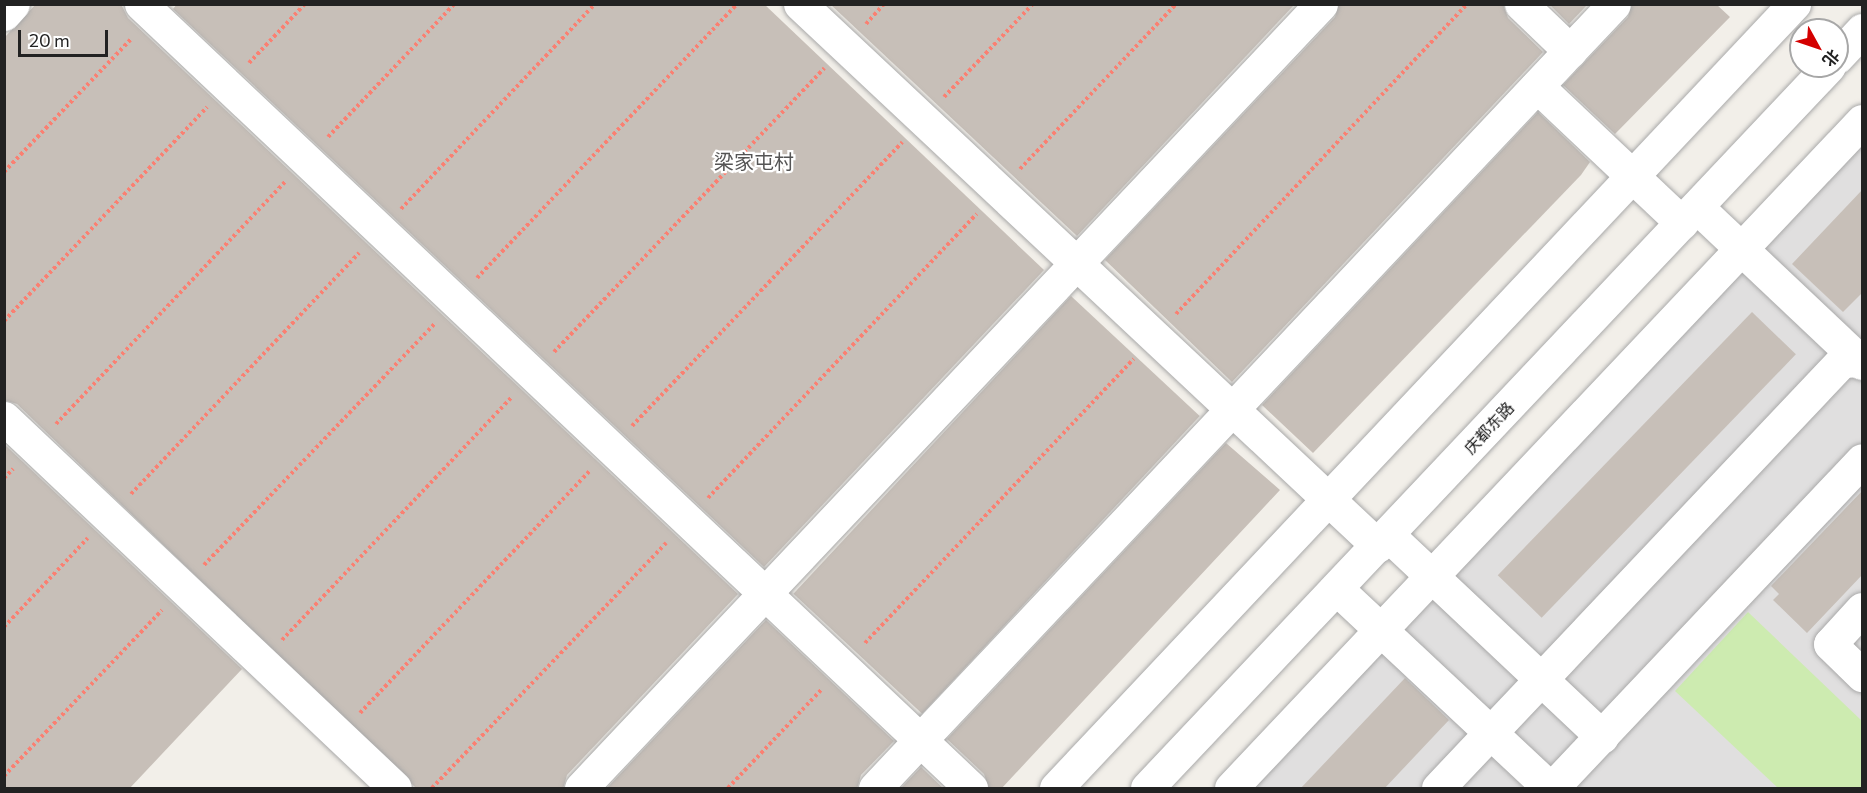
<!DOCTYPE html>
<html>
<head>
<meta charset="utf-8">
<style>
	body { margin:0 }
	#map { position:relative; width:1867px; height:793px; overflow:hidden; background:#f2efe9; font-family:Commissioner,"Noto Sans SC",sans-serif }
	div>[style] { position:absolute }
	.residential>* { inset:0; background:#e0dfdf }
	.grass>* { inset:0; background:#cdebb0 }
	.building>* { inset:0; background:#c7bfb8; transform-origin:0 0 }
	.path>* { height:4px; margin-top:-2px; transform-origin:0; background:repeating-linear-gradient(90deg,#fa8072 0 3px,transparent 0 6px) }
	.roads { filter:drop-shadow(0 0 2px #a9a9a9) drop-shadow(0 0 2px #a9a9a9) }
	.minor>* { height:33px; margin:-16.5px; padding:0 16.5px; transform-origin:16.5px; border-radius:16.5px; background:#fff }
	span { translate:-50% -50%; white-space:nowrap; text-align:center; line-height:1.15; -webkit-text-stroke:4.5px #fff; paint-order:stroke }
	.street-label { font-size:16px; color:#222 }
	.quarter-label { font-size:20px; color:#555 }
	.frame { position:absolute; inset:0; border:6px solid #222; pointer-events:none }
	.north { position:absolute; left:1789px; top:18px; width:60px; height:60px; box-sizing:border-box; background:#fff; border:2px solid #a7a7a7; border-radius:50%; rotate:130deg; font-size:16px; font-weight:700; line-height:24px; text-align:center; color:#222 }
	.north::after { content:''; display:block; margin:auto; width:21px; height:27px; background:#d40000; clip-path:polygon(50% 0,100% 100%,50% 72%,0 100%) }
	.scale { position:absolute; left:18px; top:30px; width:90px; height:27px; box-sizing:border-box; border:3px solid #222; border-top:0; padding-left:8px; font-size:18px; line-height:21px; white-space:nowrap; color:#222; -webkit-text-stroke:4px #fff; paint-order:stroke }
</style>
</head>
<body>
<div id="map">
	<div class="residential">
		<div style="clip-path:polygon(1862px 140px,1862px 788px,1248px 788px)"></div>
	</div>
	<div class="grass">
		<div style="clip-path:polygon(1748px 612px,1862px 721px,1862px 788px,1778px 788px,1675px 691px)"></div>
	</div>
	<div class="building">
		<div style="clip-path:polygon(36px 4px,121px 4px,128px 18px,738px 594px,567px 775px,563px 789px,417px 789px,17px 404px,4px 400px,4px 38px)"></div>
		<div style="clip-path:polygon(177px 4px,764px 4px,1044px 270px,764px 567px,173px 9px)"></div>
		<div style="clip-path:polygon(830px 4px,1295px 4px,1077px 236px)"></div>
		<div style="clip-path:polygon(1339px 4px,1503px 4px,1508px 18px,1543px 52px,1232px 382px,1105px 260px,1335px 17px)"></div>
		<div style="clip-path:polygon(1549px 4px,1588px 4px,1569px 24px)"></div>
		<div style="clip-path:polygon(1632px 4px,1716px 4px,1730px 17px,1615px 134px,1563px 85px,1628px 17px)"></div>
		<div style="clip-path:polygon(1538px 112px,1590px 162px,1581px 175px,1313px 453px,1262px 405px)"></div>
		<div style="clip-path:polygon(1863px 189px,1863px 292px,1843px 312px,1792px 264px)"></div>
		<div style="left:1071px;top:296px;width:176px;height:407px;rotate:43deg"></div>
		<div style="left:1752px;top:312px;width:61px;height:366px;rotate:44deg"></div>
		<div style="clip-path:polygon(1226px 443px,1280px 490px,1001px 789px,989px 789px,984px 774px,947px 739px)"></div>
		<div style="clip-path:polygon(4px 444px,242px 669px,129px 789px,4px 789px)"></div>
		<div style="clip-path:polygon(1863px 490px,1863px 574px,1807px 633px,1773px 600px,1779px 594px,1771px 586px)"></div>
		<div style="clip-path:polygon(766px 620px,894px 741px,861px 775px,857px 789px,606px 789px)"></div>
		<div style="clip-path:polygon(1405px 678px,1449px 720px,1384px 789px,1300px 789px)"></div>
		<div style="clip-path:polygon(921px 767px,944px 789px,900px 789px)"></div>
	</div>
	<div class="path">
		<div style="left:866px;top:24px;width:27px;rotate:-48deg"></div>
		<div style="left:249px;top:63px;width:81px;rotate:-46.5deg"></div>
		<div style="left:944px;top:97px;width:129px;rotate:-46.3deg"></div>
		<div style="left:328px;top:137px;width:183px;rotate:-46.5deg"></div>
		<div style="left:1020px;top:169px;width:227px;rotate:-46.6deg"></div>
		<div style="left:4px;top:172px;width:185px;rotate:-46.3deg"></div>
		<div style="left:401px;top:209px;width:282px;rotate:-46.6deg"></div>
		<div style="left:477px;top:278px;width:378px;rotate:-46.5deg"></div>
		<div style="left:1176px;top:314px;width:425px;rotate:-46.8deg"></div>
		<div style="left:4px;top:321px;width:295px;rotate:-46.5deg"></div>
		<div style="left:554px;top:352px;width:392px;rotate:-46.4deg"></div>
		<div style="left:56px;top:424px;width:335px;rotate:-46.6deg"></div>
		<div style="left:632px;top:426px;width:392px;rotate:-46.4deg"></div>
		<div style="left:4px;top:478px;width:13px;rotate:-45deg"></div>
		<div style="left:131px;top:494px;width:332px;rotate:-46.6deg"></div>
		<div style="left:708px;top:498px;width:391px;rotate:-46.6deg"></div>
		<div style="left:204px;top:565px;width:335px;rotate:-46.3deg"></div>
		<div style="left:4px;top:627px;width:122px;rotate:-46.7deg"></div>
		<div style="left:282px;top:640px;width:335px;rotate:-46.6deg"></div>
		<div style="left:865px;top:643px;width:391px;rotate:-46.6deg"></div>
		<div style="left:360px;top:713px;width:334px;rotate:-46.5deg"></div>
		<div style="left:4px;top:776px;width:229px;rotate:-46.4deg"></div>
		<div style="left:432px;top:788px;width:339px;rotate:-46.3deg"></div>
		<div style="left:728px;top:788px;width:135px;rotate:-46.5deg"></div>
	</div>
	<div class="roads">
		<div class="minor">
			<div style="left:141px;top:4px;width:1142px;rotate:43.37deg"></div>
			<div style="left:800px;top:4px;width:792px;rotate:43.16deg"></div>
			<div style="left:1521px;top:4px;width:68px;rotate:43.8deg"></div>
			<div style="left:4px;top:14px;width:13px;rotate:-48deg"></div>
			<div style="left:1837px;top:57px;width:37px;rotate:-47deg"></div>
			<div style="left:1537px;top:86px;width:199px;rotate:43.4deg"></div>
			<div style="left:1697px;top:207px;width:227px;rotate:43.4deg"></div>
			<div style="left:4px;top:418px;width:538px;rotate:43.42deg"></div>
			<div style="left:1388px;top:535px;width:294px;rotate:43.3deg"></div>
			<div style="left:1337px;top:589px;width:291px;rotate:43.1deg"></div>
			<div style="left:1862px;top:609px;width:47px;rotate:132.4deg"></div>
			<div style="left:1830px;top:644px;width:45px;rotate:44.1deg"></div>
			<div style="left:581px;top:788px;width:1078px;rotate:-46.65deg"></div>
			<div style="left:875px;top:788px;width:1077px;rotate:-46.69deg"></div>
			<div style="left:1056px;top:788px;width:1077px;rotate:-46.73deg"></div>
			<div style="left:1147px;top:788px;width:993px;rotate:-46.63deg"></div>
			<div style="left:1231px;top:788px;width:918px;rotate:-46.59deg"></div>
			<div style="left:1438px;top:788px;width:588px;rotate:-46.59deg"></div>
			<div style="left:1842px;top:361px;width:20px;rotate:-3deg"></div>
			<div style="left:1552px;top:788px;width:451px;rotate:-46.6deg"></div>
		</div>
	</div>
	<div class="street-label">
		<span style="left:1489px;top:428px;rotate:-47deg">庆都东路</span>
	</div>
	<div class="quarter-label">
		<span style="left:754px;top:161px">梁家屯村</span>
	</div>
	<div class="frame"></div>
	<div class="north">北</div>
	<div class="scale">20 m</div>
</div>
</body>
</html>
